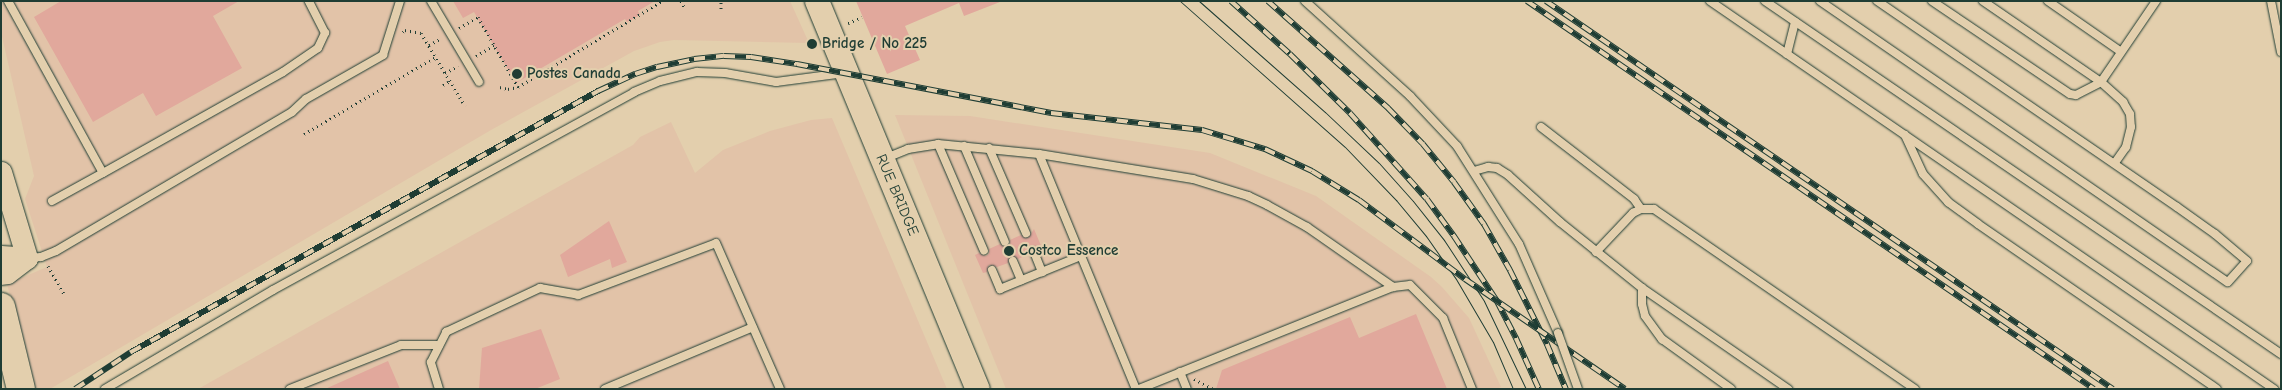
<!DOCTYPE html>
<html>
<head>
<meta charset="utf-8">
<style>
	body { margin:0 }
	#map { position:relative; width:2282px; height:390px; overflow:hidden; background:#e3cfad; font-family:"Comic Neue",sans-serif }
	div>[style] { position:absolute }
	.built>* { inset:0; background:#e2c3a8 }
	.building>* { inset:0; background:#e1a89c }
	.path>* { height:3px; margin-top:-1.5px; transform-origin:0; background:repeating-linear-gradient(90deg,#1f3d34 0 1px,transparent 0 5px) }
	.roads { filter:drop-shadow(0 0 1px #1f3d34) drop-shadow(0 0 1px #1f3d34) }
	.lane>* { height:8px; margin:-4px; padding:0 4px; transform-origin:4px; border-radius:4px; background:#e3cfad }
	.secondary>* { height:21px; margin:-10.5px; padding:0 10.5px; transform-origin:10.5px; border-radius:10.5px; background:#e3cfad }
	.primary>* { height:24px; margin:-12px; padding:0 12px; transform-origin:12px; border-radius:12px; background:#e3cfad }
	.highway>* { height:28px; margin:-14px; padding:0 14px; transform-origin:14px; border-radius:14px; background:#e3cfad }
	.tram>* { height:1px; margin:-0.5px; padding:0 0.5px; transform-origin:0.5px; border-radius:0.5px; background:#1f3d34 }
	.rail>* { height:5.5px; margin-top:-2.75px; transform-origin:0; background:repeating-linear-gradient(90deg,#e3cfad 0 11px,#1f3d34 0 22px); box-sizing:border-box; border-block:1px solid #1f3d34 }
	.bridges { filter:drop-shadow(0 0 1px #1f3d34) drop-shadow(0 0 1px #1f3d34) }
	.lane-bridge>* { height:8px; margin:-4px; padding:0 4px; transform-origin:4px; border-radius:4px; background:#e3cfad }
	.dots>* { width:14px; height:14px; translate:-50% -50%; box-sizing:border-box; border:2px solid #e3cfad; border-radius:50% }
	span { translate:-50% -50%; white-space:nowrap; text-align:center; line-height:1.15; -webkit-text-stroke:4px #e3cfad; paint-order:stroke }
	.poi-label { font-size:15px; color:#1f3d34; font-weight:700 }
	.left { translate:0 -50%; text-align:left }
	.street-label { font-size:15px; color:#1f3d34 }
	.frame { position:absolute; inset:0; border:2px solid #1f3d34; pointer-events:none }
</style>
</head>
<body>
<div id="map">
	<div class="built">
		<div style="clip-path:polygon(1px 1px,790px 1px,809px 43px,674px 40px,660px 42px,634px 51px,491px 130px,50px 389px,33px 389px,7px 284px,47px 267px,25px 199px,34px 176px,1px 32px)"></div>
		<div style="clip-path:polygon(895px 115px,970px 116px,1210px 153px,1316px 196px,1431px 277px,1442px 287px,1469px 318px,1501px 387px,1496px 389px,1006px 389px)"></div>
		<div style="clip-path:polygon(832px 118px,947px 389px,198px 389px,633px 145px,640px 137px,671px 122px,695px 173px,723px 150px,770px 131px,811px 120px)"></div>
	</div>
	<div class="building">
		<div style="clip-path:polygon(61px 1px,239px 1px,213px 16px,242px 68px,156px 116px,143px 93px,93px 122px,34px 17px)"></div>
		<div style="clip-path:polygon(453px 1px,655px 1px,638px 11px,640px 15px,627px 22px,625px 19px,516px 83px,474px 12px,463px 18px)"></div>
		<div style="clip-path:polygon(856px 1px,1000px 1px,1000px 2px,964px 16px,959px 3px,905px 26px,920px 60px,887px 74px)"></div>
		<div style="clip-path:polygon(609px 221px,627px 262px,612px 268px,610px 259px,568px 277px,560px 255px)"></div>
		<div style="clip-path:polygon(1034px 229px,1042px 248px,1039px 250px,1031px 247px,1029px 254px,1018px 259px,1011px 256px,1008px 263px,997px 267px,989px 265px,987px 272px,983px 273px,975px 255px,979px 253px,986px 256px,989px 254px,989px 249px,1000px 244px,1007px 247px,1010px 245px,1010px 240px,1021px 235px,1028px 238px)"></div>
		<div style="clip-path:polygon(1416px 314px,1447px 389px,1216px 389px,1222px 370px,1350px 317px,1359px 338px)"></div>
		<div style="clip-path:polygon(541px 329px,560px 379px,535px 389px,479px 389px,482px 348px)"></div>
		<div style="clip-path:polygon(388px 361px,400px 389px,325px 389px)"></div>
	</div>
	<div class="path">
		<div style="left:681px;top:1px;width:9px;rotate:63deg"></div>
		<div style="left:721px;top:9px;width:8px;rotate:-90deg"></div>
		<div style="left:848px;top:23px;width:15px;rotate:-23deg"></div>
		<div style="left:459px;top:28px;width:22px;rotate:-30deg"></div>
		<div style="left:478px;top:17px;width:81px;rotate:60.3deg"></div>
		<div style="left:403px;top:32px;width:3px;rotate:-45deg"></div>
		<div style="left:405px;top:30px;width:16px;rotate:11deg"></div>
		<div style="left:421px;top:33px;width:85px;rotate:58.9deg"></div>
		<div style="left:429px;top:45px;width:13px;rotate:-29deg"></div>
		<div style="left:476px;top:56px;width:21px;rotate:-31deg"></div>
		<div style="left:445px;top:73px;width:15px;rotate:-28deg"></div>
		<div style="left:443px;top:85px;width:8px;rotate:-30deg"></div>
		<div style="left:500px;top:87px;width:8px;rotate:14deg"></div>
		<div style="left:508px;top:89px;width:10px;rotate:-11deg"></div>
		<div style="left:518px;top:87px;width:168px;rotate:-30.8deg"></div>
		<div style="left:304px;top:134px;width:153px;rotate:-30.3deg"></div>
		<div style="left:48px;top:266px;width:32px;rotate:60deg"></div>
		<div style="left:1194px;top:379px;width:22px;rotate:27deg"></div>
	</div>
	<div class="roads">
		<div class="lane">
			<div style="left:8px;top:1px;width:196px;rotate:61.1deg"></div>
			<div style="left:103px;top:173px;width:206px;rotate:-29.3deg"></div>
			<div style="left:283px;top:72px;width:42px;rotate:-34.4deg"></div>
			<div style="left:318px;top:48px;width:17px;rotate:-65deg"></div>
			<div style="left:325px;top:33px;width:36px;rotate:-117deg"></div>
			<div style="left:431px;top:1px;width:94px;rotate:59.3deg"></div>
			<div style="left:1305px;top:1px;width:142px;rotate:42.1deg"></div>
			<div style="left:1410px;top:96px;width:69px;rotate:46.8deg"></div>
			<div style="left:1457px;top:146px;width:116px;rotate:57.7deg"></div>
			<div style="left:1519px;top:244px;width:97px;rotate:66.3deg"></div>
			<div style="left:1710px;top:1px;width:685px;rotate:34.53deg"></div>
			<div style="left:1765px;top:1px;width:625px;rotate:34.38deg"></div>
			<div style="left:1820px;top:1px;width:495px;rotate:34.6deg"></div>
			<div style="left:2228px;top:282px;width:28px;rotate:-48deg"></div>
			<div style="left:2247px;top:261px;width:42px;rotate:-139.8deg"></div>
			<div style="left:2215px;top:234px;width:47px;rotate:-144.6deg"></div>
			<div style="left:2177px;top:207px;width:364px;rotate:-145.5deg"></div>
			<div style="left:1932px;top:1px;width:166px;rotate:34deg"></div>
			<div style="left:2070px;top:94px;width:6px;rotate:9deg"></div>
			<div style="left:2076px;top:95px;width:28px;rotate:-27deg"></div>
			<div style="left:2101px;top:82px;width:98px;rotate:-55.8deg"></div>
			<div style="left:1983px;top:1px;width:143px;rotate:34.5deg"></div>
			<div style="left:2101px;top:82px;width:30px;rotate:42deg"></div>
			<div style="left:2123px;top:102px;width:14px;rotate:60deg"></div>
			<div style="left:2130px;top:114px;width:13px;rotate:86deg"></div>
			<div style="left:2131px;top:127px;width:21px;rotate:104deg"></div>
			<div style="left:2126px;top:147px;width:19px;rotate:125deg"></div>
			<div style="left:2048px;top:1px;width:88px;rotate:34.8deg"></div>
			<div style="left:2271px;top:1px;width:52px;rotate:78.9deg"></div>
			<div style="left:1787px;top:54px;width:33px;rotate:-76deg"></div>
			<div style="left:1541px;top:127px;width:118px;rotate:37.7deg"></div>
			<div style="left:1634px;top:199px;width:12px;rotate:55deg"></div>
			<div style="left:1905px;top:135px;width:43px;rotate:65.2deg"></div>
			<div style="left:1923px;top:174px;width:38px;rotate:48deg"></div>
			<div style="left:1948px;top:202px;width:37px;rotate:36deg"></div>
			<div style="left:1978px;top:224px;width:290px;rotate:34.6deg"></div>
			<div style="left:938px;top:144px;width:116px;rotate:66.7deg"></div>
			<div style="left:964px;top:146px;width:104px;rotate:66.9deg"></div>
			<div style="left:989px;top:148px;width:93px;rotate:66.5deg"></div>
			<div style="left:1039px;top:154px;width:254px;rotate:67.6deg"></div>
			<div style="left:886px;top:158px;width:24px;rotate:-22deg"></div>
			<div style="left:908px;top:149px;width:30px;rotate:-9deg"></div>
			<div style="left:938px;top:144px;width:101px;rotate:5.7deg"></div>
			<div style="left:1039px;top:154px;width:156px;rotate:9.2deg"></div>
			<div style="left:1193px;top:179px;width:58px;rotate:17.2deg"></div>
			<div style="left:1248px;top:196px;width:21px;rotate:25deg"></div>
			<div style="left:1267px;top:205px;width:46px;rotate:28.8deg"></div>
			<div style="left:1307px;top:227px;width:105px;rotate:34.9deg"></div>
			<div style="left:1474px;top:171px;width:15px;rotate:-16deg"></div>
			<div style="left:1488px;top:167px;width:9px;rotate:6deg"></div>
			<div style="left:1497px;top:168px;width:13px;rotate:32deg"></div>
			<div style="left:1508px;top:175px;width:70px;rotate:42.1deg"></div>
			<div style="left:1560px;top:222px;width:105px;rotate:38.8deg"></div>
			<div style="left:1642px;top:288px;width:178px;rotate:34.7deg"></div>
			<div style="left:52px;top:201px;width:58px;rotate:-28.8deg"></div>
			<div style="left:1034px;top:252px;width:22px;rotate:68deg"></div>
			<div style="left:1596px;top:252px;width:54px;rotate:-46.5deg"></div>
			<div style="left:1633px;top:213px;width:9px;rotate:-27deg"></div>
			<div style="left:1641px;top:209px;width:13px"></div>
			<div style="left:1654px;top:209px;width:317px;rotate:34.6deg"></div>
			<div style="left:28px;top:258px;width:13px;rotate:-4deg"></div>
			<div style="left:41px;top:257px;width:16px;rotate:-22deg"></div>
			<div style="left:56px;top:251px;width:274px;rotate:-30.5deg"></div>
			<div style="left:292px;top:112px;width:19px;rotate:-43deg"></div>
			<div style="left:306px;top:99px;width:89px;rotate:-29.7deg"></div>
			<div style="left:383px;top:55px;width:57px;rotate:-72.5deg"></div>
			<div style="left:1013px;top:261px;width:21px;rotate:67deg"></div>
			<div style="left:992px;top:270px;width:21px;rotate:67deg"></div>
			<div style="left:1000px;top:289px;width:87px;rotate:-22.2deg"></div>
			<div style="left:1642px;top:288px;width:16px;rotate:90deg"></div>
			<div style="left:1642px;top:304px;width:12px;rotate:76deg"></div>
			<div style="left:1645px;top:316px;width:29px;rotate:54deg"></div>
			<div style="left:1662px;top:339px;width:85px;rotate:35.9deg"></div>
			<div style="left:1180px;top:372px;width:18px;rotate:68deg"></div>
			<div style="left:105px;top:389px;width:195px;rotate:-30.5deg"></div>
			<div style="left:273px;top:290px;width:412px;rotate:-28.7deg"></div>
			<div style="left:634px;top:92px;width:28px;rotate:-23deg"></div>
			<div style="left:660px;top:81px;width:38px;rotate:-14deg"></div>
			<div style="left:697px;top:72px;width:28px;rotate:2deg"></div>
			<div style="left:725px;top:73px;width:52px;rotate:10deg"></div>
			<div style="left:776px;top:82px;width:69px;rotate:-7.5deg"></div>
			<div style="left:290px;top:389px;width:119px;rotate:-21.6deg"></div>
			<div style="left:401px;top:345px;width:38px"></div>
			<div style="left:439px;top:389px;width:28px;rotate:-107deg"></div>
			<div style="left:431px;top:362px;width:34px;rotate:-63deg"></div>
			<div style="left:446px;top:332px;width:104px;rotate:-25.1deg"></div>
			<div style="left:540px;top:288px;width:39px;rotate:10deg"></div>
			<div style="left:578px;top:295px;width:147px;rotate:-20.6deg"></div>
			<div style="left:716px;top:243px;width:159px;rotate:66.3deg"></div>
			<div style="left:605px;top:389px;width:160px;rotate:-22.7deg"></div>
			<div style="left:1139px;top:389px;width:274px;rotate:-21.9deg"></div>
			<div style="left:1393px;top:287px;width:17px;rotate:-7deg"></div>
			<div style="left:1410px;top:285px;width:47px;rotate:45deg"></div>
			<div style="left:1443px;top:318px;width:77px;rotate:67.8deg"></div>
		</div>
		<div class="secondary">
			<div style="left:1px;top:172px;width:90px;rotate:73.2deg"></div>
			<div style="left:1px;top:256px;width:26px;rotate:4deg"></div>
			<div style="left:1px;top:274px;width:6px;rotate:-9deg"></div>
			<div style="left:7px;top:273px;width:25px;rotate:-37deg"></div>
		</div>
		<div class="primary">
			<div style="left:817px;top:1px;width:420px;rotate:67.5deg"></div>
		</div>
		<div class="highway">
			<div style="left:1px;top:307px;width:84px;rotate:76.3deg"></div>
		</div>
	</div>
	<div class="tram">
		<div style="left:1180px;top:1px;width:220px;rotate:41.5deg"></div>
		<div style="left:1345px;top:147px;width:74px;rotate:46.1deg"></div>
		<div style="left:1396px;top:200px;width:47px;rotate:50.2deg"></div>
		<div style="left:1426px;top:236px;width:52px;rotate:55.1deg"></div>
		<div style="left:1456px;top:279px;width:73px;rotate:59.6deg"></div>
		<div style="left:1493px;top:342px;width:51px;rotate:66.9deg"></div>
		<div style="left:1199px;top:1px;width:168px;rotate:41.4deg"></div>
		<div style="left:1325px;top:112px;width:74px;rotate:43.4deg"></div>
		<div style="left:1379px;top:163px;width:51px;rotate:48.2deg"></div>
		<div style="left:1413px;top:201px;width:50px;rotate:51.5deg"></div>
		<div style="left:1444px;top:240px;width:73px;rotate:56.7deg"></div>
		<div style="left:1484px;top:301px;width:98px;rotate:64.5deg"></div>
	</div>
	<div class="rail">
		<div style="left:1231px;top:1px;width:79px;rotate:41.9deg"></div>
		<div style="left:1290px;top:54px;width:84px;rotate:44.5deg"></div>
		<div style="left:1350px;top:113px;width:115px;rotate:48.2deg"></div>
		<div style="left:1427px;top:199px;width:46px;rotate:53.9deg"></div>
		<div style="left:1454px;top:236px;width:78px;rotate:56.5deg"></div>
		<div style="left:1497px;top:301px;width:42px;rotate:62.8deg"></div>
		<div style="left:1516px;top:338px;width:56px;rotate:65.7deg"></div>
		<div style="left:1268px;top:1px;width:161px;rotate:41.7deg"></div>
		<div style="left:1388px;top:108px;width:50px;rotate:45.8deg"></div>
		<div style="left:1423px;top:144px;width:49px;rotate:50.8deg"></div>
		<div style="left:1454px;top:182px;width:52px;rotate:54.5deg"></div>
		<div style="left:1484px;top:224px;width:53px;rotate:60.5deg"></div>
		<div style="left:1510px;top:270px;width:83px;rotate:63.4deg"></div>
		<div style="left:1547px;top:344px;width:49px;rotate:67.1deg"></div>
		<div style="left:1527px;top:1px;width:687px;rotate:34.38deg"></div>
		<div style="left:1546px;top:1px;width:687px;rotate:34.38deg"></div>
		<div style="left:75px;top:389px;width:67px;rotate:-33.5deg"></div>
		<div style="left:131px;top:352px;width:535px;rotate:-29.2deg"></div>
		<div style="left:598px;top:91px;width:41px;rotate:-24.7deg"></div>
		<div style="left:635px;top:74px;width:23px;rotate:-18deg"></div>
		<div style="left:657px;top:67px;width:38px;rotate:-12deg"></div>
		<div style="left:694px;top:59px;width:30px;rotate:-6deg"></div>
		<div style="left:724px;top:56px;width:27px;rotate:2deg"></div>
		<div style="left:751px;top:57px;width:47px;rotate:8.7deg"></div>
		<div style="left:797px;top:64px;width:259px;rotate:10.9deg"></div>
		<div style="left:1051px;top:113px;width:152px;rotate:6.4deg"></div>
		<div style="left:1202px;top:130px;width:66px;rotate:16.8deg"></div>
		<div style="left:1265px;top:149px;width:52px;rotate:25.1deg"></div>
		<div style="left:1312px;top:171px;width:55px;rotate:31.7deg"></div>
		<div style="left:1359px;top:200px;width:132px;rotate:36.7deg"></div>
		<div style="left:1465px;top:279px;width:194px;rotate:34.5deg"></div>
	</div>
	<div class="bridges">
		<div class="lane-bridge">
			<div style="left:1558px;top:333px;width:59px;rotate:70.3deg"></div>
		</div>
	</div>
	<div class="dots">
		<div style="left:812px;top:44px;background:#1f3d34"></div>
		<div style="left:517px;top:74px;background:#1f3d34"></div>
		<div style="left:1009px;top:251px;background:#1f3d34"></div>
	</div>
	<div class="poi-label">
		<span class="left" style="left:822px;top:44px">Bridge / No 225</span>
		<span class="left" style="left:527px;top:74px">Postes Canada</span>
		<span class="left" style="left:1019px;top:251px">Costco Essence</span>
	</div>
	<div class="street-label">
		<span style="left:897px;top:195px;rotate:67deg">RUE BRIDGE</span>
	</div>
	<div class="frame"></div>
</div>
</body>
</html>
